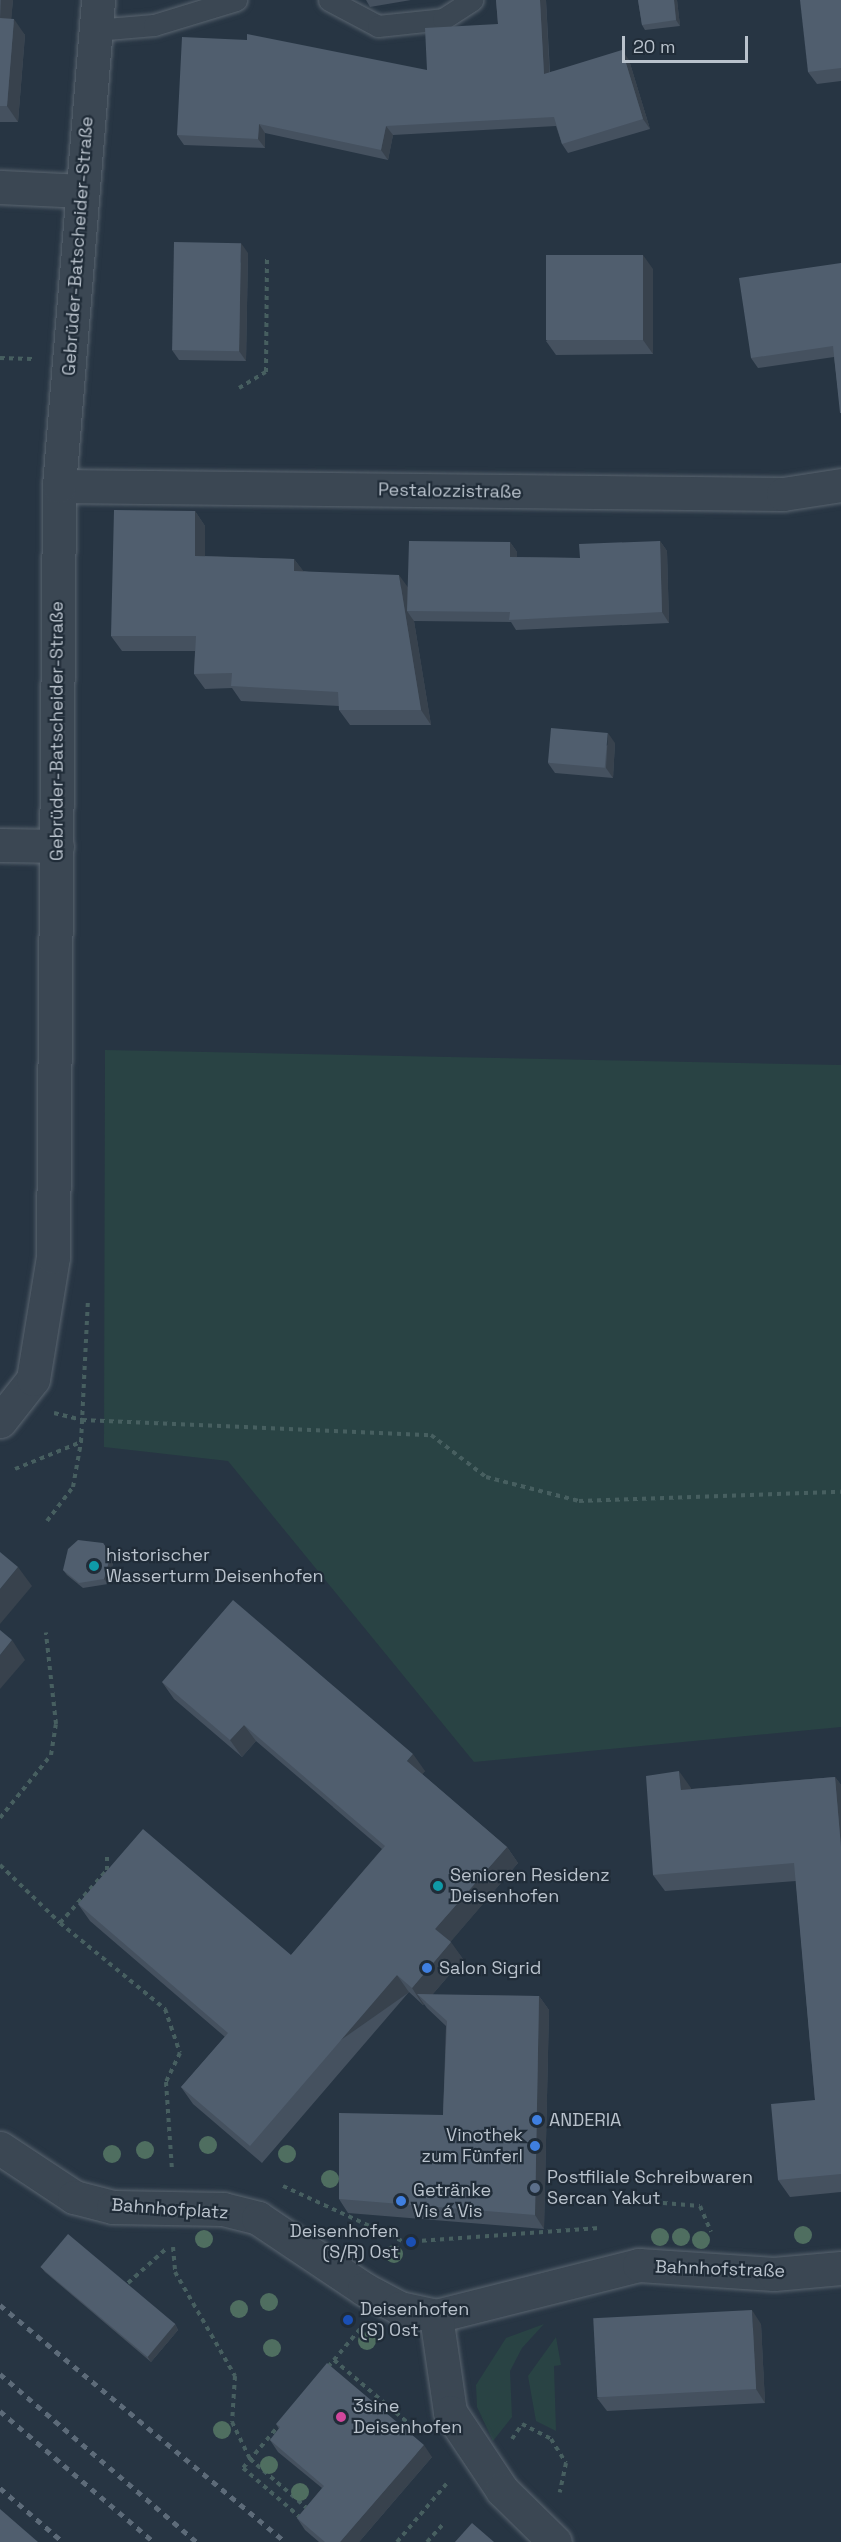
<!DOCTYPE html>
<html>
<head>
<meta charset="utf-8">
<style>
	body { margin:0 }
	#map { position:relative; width:841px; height:2542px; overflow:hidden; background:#273543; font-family:"Space Grotesk",sans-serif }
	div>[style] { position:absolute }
	.green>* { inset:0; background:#294344 }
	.path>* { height:4px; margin-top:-2px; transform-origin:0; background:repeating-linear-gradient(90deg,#475f60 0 4.5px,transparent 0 9px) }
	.roads { filter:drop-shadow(0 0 2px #5a6570) drop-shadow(0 0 2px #5a6570) }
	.service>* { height:21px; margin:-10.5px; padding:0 10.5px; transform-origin:10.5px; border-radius:10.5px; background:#3b4753 }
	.minor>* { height:33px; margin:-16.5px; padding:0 16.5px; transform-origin:16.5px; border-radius:16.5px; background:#3b4753 }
	.rail>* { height:4.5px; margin-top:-2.25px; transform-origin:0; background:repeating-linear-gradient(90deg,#5d6b79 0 6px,transparent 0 12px) }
	.trees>* { width:18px; height:18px; margin:-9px; border-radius:50%; background:#4f6e60 }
	.wall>* { inset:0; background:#45515f }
	.shaded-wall>* { inset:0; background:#38424d; transform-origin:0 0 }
	.building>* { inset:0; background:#505e6e; transform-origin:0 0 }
	.dots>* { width:16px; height:16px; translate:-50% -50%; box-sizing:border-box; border:3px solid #202c38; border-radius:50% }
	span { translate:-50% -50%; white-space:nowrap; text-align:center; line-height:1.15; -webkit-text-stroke:4.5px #202c38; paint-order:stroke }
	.street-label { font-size:18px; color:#b9c2cc }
	.poi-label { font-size:18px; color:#b9c2cc }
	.left { translate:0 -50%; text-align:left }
	.right { translate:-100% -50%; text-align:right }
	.scale { position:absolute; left:622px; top:36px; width:126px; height:27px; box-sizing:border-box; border:3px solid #b9c2cc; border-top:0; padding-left:8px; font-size:18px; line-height:21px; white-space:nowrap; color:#b9c2cc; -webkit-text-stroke:4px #202c38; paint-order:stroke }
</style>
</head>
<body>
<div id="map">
	<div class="green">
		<div style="clip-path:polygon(105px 1050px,841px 1065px,841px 1727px,474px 1762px,228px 1461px,104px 1447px)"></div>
		<div style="clip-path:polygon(544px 2324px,522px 2348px,510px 2371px,512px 2417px,493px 2441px,477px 2407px,476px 2385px,506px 2338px)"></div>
		<div style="clip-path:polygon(556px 2337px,561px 2365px,554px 2366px,556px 2431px,536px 2421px,528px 2376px)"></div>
	</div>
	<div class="path">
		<div style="left:0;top:358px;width:32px;rotate:2deg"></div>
		<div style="left:239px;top:388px;width:31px;rotate:-31deg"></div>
		<div style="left:266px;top:372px;width:113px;rotate:-89.5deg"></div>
		<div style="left:54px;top:1413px;width:29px;rotate:14deg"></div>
		<div style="left:82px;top:1420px;width:349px;rotate:2.5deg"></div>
		<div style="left:431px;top:1435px;width:69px;rotate:37.4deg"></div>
		<div style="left:486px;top:1477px;width:96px;rotate:14.5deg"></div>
		<div style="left:579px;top:1501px;width:262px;rotate:-2deg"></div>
		<div style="left:15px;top:1469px;width:71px;rotate:-22.2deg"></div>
		<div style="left:47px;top:1521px;width:43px;rotate:-52.6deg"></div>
		<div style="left:73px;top:1487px;width:46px;rotate:-79.9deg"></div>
		<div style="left:81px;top:1442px;width:142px;rotate:-87.2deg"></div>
		<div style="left:0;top:1818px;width:81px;rotate:-51deg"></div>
		<div style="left:51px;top:1755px;width:31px;rotate:-81deg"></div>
		<div style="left:56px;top:1724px;width:92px;rotate:-96.3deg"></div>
		<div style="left:0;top:1865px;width:83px;rotate:44deg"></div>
		<div style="left:60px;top:1923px;width:136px;rotate:39.3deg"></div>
		<div style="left:165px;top:2009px;width:46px;rotate:71.2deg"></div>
		<div style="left:180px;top:2053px;width:32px;rotate:116deg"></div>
		<div style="left:166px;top:2082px;width:89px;rotate:86.1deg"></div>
		<div style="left:60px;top:1923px;width:71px;rotate:-48.4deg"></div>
		<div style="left:107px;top:1870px;width:13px;rotate:-90deg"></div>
		<div style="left:283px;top:2186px;width:133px;rotate:24.8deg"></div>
		<div style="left:404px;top:2242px;width:196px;rotate:-4.1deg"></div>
		<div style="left:627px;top:2200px;width:73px;rotate:4.7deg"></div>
		<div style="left:700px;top:2206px;width:28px;rotate:67deg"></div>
		<div style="left:173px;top:2247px;width:25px;rotate:85deg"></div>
		<div style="left:175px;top:2272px;width:120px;rotate:60deg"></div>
		<div style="left:235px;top:2376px;width:46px;rotate:93.7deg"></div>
		<div style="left:232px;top:2422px;width:41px;rotate:64.1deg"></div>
		<div style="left:250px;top:2459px;width:78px;rotate:40.8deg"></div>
		<div style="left:128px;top:2283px;width:52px;rotate:-41.9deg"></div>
		<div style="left:334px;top:2360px;width:105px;rotate:40.4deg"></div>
		<div style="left:328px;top:2367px;width:50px;rotate:-49.9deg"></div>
		<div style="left:281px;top:2423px;width:59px;rotate:130.2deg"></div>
		<div style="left:243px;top:2468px;width:78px;rotate:40.8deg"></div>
		<div style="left:512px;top:2439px;width:18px;rotate:-56deg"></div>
		<div style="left:522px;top:2424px;width:33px;rotate:27deg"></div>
		<div style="left:551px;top:2439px;width:28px;rotate:58deg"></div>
		<div style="left:566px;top:2463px;width:30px;rotate:102deg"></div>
		<div style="left:397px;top:2542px;width:80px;rotate:-49.6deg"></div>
		<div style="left:427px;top:2542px;width:24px;rotate:-48deg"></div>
	</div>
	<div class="roads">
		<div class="service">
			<div style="left:329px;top:0;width:55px;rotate:28deg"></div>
			<div style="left:378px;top:26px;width:65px;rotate:-6.1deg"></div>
			<div style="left:443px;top:19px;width:35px;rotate:-33deg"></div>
			<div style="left:95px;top:30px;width:59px;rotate:-4.8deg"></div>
			<div style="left:154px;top:25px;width:86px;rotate:-17deg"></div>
		</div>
		<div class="minor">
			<div style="left:0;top:187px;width:82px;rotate:2.8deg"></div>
			<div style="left:59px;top:486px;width:724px;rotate:0.63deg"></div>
			<div style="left:783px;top:494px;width:59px;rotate:-8.8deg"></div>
			<div style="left:0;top:845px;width:57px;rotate:1deg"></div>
			<div style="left:0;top:1421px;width:53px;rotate:-51.8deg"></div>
			<div style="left:33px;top:1379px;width:124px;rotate:-80.7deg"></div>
			<div style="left:53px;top:1257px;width:771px;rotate:-89.55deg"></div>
			<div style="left:59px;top:486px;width:488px;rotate:-85.4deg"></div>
			<div style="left:0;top:2148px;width:89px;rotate:33.5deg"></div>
			<div style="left:74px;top:2197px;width:40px;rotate:14.4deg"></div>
			<div style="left:113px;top:2207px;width:110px;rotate:1deg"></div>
			<div style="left:223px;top:2209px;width:36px;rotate:14deg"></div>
			<div style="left:258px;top:2218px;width:128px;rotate:33.8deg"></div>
			<div style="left:364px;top:2289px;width:40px;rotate:28deg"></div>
			<div style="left:399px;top:2308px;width:38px;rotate:12deg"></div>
			<div style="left:436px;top:2316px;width:209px;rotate:-14.1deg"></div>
			<div style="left:639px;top:2265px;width:135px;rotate:3.8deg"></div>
			<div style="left:774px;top:2274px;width:67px;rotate:-5.1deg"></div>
			<div style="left:436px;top:2316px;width:97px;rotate:81.7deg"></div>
			<div style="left:450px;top:2412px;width:94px;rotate:56.3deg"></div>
			<div style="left:502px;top:2490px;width:74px;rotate:44.5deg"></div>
		</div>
	</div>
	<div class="rail">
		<div style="left:0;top:2305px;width:371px;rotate:39.7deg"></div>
		<div style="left:0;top:2374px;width:259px;rotate:40.5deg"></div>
		<div style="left:0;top:2411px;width:202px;rotate:40.4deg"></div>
		<div style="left:0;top:2488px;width:83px;rotate:40.6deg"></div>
	</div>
	<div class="trees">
		<div style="left:208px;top:2145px"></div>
		<div style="left:145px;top:2150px"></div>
		<div style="left:112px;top:2154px"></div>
		<div style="left:287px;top:2154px"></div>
		<div style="left:330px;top:2179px"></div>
		<div style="left:803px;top:2235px"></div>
		<div style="left:660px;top:2237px"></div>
		<div style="left:681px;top:2237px"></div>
		<div style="left:204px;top:2239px"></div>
		<div style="left:701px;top:2240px"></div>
		<div style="left:394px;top:2254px"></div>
		<div style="left:269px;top:2302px"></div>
		<div style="left:239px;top:2309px"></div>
		<div style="left:367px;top:2341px"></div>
		<div style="left:272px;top:2348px"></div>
		<div style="left:222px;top:2430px"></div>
		<div style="left:269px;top:2465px"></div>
		<div style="left:300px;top:2492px"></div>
	</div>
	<div class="wall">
		<div style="clip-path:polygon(0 0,13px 0,11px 19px,25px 35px,18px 122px,0 122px)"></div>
		<div style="clip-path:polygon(366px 0,411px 0,370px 7px)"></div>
		<div style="clip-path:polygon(496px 0,546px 0,550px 72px,629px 60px,650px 129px,568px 153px,562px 144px,556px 126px,393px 135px,388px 160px,265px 133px,265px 148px,184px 145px,177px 135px,427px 70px,498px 24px)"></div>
		<div style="clip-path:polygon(638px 0,677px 0,680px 26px,645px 30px,642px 25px)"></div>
		<div style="clip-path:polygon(841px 0,841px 81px,817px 84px,808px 72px)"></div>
		<div style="clip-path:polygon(248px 253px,246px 361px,179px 360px,172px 350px)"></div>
		<div style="clip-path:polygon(841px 263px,841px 414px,834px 357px,758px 368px,751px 358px)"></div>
		<div style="clip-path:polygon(653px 269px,653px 354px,556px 355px,546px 341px)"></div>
		<div style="clip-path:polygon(195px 511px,205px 526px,205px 556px,294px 559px,303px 571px,408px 588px,510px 542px,517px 552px,517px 557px,580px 558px,660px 541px,667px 551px,669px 623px,516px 630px,511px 622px,414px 621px,431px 725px,350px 725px,339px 710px,339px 706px,241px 701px,232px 688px,205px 689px,194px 674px,195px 651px,122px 651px,111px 636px)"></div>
		<div style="clip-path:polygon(615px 743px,613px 778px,555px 773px,548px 763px)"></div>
		<div style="clip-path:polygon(103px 1543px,114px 1559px,108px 1584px,83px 1588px,67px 1575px,63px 1570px)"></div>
		<div style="clip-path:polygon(162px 1682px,425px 1771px,422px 1774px,507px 1847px,518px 1863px,450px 1942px,463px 1959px,432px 1995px,539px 1996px,549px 2010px,544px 2229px,348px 2213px,339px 2199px,443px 2115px,446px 2026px,427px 2008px,424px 2004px,423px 2005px,409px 1992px,262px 2163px,193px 2104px,181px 2087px,225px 2037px,90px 1921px,78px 1904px,291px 1955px,382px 1849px,256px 1741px,242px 1757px,174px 1699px)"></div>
		<div style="clip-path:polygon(835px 1777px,841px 1785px,841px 2192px,790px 2197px,778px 2180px,815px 2100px,796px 1881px,665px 1891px,653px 1875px,691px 1788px,691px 1789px)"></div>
		<div style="clip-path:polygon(41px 2267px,175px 2324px,178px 2330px,151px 2362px,45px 2272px)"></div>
		<div style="clip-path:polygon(761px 2324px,765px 2403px,607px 2411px,597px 2398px)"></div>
		<div style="clip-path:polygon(276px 2424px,432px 2457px,359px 2542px,319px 2542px,305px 2530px,297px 2518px,322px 2488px,278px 2452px,270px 2440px,279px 2429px)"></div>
	</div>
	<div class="shaded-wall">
		<div style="clip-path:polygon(1px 0,13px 0,10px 34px,0 20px)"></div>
		<div style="clip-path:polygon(540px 0,546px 0,550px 84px,544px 74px)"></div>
		<div style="clip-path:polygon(674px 0,677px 0,680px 26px,676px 20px)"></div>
		<div style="clip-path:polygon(14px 19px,25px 35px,18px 122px,7px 106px)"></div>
		<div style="clip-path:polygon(622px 50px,629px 60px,650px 129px,643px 119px)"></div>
		<div style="clip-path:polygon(259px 124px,265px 133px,265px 148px,258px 139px)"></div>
		<div style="clip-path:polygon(386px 126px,393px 135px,388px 160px,381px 150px)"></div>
		<div style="clip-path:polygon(241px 243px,248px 253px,246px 361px,239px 351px)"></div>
		<div style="clip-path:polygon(643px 255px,653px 269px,653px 354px,643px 340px)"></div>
		<div style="clip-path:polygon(195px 511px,205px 526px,205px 571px,195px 556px)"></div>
		<div style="clip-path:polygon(660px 541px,667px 551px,669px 623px,662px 612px)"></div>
		<div style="clip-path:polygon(510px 542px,517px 552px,517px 567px,510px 557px)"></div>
		<div style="clip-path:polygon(294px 559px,305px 573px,294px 571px)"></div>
		<div style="clip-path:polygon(399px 575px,410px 590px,407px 611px,414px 621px,431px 725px,421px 710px)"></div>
		<div style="clip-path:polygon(608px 733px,615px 743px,613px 778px,606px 768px)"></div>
		<div style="clip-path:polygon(111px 1554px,114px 1559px,108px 1584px,104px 1579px)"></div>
		<div style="clip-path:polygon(18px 1567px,32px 1586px,0 1624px,0 1589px)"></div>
		<div style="clip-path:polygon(12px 1640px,25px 1660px,0 1689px,0 1655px)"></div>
		<div style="clip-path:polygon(244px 1725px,256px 1741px,242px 1757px,230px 1740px)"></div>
		<div style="clip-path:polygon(413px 1754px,425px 1771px,419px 1778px,407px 1761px)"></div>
		<div style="clip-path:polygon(679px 1771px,691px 1788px,693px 1806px,681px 1790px)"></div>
		<div style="clip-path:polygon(835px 1777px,841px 1785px,841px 1847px)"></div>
		<div style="clip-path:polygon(507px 1847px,518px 1863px,447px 1946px,435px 1929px)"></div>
		<div style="clip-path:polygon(451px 1942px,463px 1959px,426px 2002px,417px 1994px,424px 2004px,423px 2005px,412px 1988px)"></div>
		<div style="left:397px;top:1975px;width:21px;height:225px;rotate:55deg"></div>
		<div style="clip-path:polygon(539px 1996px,549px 2010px,544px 2229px,535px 2215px)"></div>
		<div style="clip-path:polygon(752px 2310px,761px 2324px,765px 2403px,756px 2389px)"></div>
		<div style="clip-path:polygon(175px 2324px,178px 2330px,151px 2362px,147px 2356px)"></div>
		<div style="clip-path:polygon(424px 2445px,432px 2457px,359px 2542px,340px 2542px)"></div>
	</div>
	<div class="building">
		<div style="clip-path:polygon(496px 0,540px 0,544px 74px,622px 50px,643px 119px,562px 144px,554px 117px,386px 126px,381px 150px,259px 124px,258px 139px,177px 135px,182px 37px,247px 40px,247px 34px,427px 70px,425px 28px,498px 24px)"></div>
		<div style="clip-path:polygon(638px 0,674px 0,676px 20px,642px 25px)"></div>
		<div style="clip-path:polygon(800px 0,841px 0,841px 68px,808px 72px)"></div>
		<div style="clip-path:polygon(0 18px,14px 19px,7px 106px,0 106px)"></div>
		<div style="left:174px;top:242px;width:67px;height:108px;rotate:1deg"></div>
		<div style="left:643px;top:255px;width:85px;height:97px;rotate:90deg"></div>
		<div style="clip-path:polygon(841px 263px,841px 413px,840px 413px,833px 346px,751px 358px,739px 278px)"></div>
		<div style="clip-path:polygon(114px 510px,195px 511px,195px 556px,294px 559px,294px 571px,399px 575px,421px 710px,339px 710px,338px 692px,231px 686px,232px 673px,194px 674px,196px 636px,111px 636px)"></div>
		<div style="clip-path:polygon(409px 541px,510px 542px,510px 557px,580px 558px,579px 544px,660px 541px,662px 612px,509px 620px,510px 612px,407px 611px)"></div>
		<div style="left:551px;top:728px;width:57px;height:35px;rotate:5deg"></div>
		<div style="clip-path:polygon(78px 1540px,103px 1543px,111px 1554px,104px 1579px,79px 1583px,63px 1570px,68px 1549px)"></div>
		<div style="clip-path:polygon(0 1552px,18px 1567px,0 1589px)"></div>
		<div style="clip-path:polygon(233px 1600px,413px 1754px,407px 1761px,507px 1847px,435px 1929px,451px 1942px,412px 1988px,397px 1975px,250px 2146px,181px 2087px,228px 2033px,78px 1904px,143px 1829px,291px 1955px,385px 1846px,244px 1725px,230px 1740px,162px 1682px)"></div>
		<div style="clip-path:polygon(0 1630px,12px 1640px,0 1655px)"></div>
		<div style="clip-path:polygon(679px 1771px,681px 1790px,835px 1777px,841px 1847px,841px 2174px,778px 2180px,771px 2104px,815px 2100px,794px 1863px,653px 1875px,646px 1776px)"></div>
		<div style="clip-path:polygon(417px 1994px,539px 1996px,535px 2215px,339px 2199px,339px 2113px,443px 2115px,447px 2021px)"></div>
		<div style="left:68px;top:2234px;width:140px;height:43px;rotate:40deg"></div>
		<div style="left:752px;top:2310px;width:79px;height:159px;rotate:87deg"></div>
		<div style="clip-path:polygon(327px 2363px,424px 2445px,340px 2542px,325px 2542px,297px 2518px,324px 2486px,270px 2440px,280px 2427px,276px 2424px)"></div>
		<div style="clip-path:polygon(0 2509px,38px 2542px,0 2542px)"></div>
		<div style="clip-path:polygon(472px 2523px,494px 2542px,455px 2542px)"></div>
	</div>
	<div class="dots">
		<div style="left:94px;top:1566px;background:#0f9aa8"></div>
		<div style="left:438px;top:1886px;background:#0f9aa8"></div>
		<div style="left:427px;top:1968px;background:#3f7fe0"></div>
		<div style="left:537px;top:2120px;background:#3f7fe0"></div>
		<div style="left:535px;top:2146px;background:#3f7fe0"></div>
		<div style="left:535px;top:2188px;background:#5c6f8a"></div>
		<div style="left:401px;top:2201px;background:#3f7fe0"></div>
		<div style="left:411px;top:2242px;background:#1a4fb4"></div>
		<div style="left:348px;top:2320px;background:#1a4fb4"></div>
		<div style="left:341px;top:2417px;background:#d1479c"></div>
	</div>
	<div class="street-label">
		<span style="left:78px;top:246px;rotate:-86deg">Gebrüder-Batscheider-Straße</span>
		<span style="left:450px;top:491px;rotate:1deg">Pestalozzistraße</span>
		<span style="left:57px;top:731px;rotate:-90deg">Gebrüder-Batscheider-Straße</span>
		<span style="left:170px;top:2209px;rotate:4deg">Bahnhofplatz</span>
		<span style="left:720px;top:2269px;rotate:2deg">Bahnhofstraße</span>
	</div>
	<div class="poi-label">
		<span class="left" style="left:106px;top:1566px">historischer<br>Wasserturm Deisenhofen</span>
		<span class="left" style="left:450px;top:1886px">Senioren Residenz<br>Deisenhofen</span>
		<span class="left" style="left:439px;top:1968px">Salon Sigrid</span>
		<span class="left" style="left:549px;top:2120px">ANDERIA</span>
		<span class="right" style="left:523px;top:2146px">Vinothek<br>zum Fünferl</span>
		<span class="left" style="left:547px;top:2188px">Postfiliale Schreibwaren<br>Sercan Yakut</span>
		<span class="left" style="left:413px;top:2201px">Getränke<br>Vis á Vis</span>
		<span class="right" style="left:399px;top:2242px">Deisenhofen<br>(S/R) Ost</span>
		<span class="left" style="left:360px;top:2320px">Deisenhofen<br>(S) Ost</span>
		<span class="left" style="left:353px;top:2417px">3sine<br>Deisenhofen</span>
	</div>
	<div class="scale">20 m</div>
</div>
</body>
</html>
